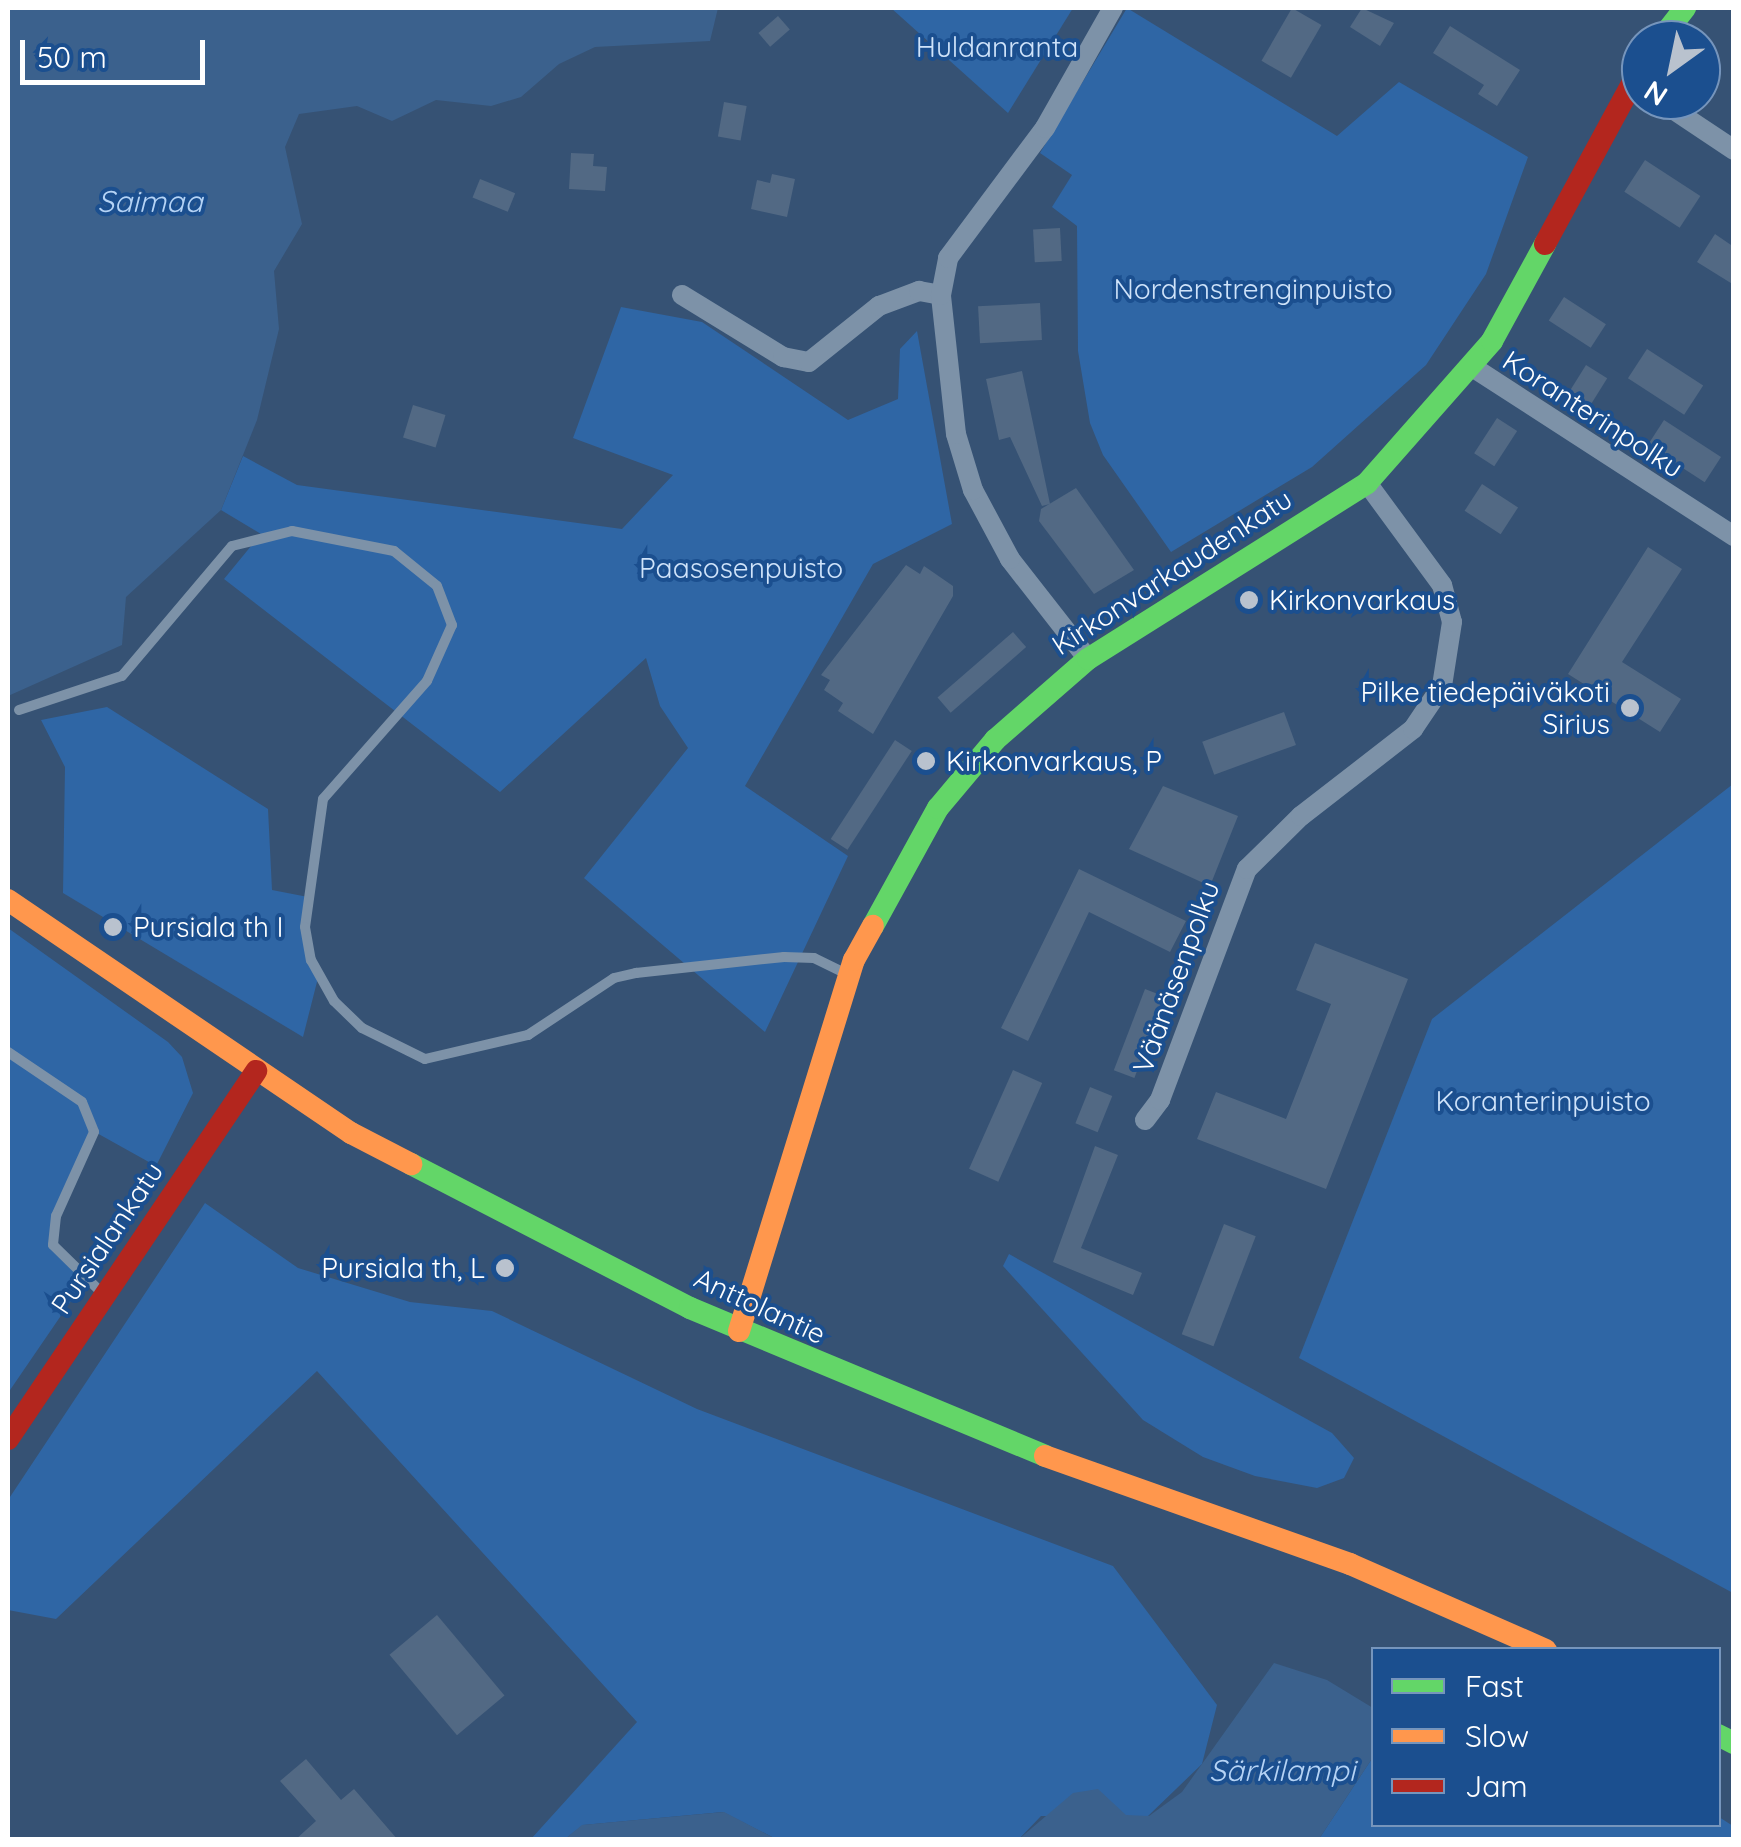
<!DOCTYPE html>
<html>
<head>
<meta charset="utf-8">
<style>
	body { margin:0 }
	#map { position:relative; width:1741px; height:1847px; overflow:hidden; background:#365274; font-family:Quicksand,sans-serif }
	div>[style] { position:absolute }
	.green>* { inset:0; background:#2f66a5 }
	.water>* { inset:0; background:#3b618d }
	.building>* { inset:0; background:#526984; transform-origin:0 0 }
	.lane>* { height:10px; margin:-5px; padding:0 5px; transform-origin:5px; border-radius:5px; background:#7d92a8 }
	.street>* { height:20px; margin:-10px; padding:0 10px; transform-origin:10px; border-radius:10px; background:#7d92a8 }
	.fast>* { height:22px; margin:-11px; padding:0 11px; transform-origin:11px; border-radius:11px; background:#63d668 }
	.slow>* { height:22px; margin:-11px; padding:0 11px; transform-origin:11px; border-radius:11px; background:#ff974d }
	.jam>* { height:22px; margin:-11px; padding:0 11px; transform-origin:11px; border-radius:11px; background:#b3261e }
	.dots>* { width:28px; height:28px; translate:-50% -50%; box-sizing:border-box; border:5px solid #1b4f8f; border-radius:50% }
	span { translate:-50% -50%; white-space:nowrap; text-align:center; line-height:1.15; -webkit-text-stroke:8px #1b4f8f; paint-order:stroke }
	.park-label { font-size:28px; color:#cfe3fa }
	.street-label { font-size:28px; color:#fff }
	.poi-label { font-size:28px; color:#fff }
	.left { translate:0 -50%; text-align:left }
	.right { translate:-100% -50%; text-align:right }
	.water-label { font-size:30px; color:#b5d3f5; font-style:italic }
	.frame { position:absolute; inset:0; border:10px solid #fff; pointer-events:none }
	.legend { position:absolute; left:1371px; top:1647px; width:350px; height:180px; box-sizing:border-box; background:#1b4f8f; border:2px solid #7695bc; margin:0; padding:12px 18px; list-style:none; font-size:30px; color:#fff }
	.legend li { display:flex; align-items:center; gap:20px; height:50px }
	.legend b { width:50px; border:2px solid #7695bc }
	.north { position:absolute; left:1621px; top:20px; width:100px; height:100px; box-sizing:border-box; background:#1b4f8f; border:2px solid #7695bc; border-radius:50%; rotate:213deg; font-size:28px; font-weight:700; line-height:40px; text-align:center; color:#fff }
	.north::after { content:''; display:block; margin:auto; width:35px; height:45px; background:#b9c2ce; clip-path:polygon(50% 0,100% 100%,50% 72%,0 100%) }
	.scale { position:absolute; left:20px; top:40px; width:185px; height:45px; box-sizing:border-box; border:5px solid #fff; border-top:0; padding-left:12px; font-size:30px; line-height:35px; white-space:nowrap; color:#fff; -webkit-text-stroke:8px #1b4f8f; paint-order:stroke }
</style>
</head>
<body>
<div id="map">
	<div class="green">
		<div style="clip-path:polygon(891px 8px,1073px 8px,1008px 113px)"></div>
		<div style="clip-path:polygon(1127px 8px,1337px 136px,1399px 82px,1528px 157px,1486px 274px,1426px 365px,1312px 467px,1171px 552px,1103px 455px,1090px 423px,1078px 351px,1077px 226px,1052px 207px,1072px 175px,1040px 153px)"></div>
		<div style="clip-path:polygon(621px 307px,702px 322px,848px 420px,898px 399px,900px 349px,917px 331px,952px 524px,873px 564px,745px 786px,848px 856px,765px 1032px,584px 878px,688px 748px,660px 706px,646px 658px,500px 792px,224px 579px,261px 534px,221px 510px,243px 456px,297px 485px,622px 529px,673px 475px,573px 438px)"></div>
		<div style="clip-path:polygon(107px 707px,268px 809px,272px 890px,308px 897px,305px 927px,319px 974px,303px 1037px,63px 893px,65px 767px,41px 720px)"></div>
		<div style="clip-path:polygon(1733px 784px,1733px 1593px,1299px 1358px,1432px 1019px)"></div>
		<div style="clip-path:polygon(8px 928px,168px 1042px,182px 1057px,193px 1093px,156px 1166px,95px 1132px,56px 1216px,53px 1245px,84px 1282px,8px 1393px)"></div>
		<div style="clip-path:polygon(205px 1203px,298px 1268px,410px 1302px,492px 1311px,697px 1409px,1113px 1566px,1217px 1705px,1202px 1764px,1148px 1816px,1041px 1816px,1019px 1839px,776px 1839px,723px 1812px,583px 1825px,565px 1839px,531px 1839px,637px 1722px,317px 1371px,56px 1619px,8px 1610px,8px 1500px)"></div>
		<div style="clip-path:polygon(1009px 1254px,1332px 1433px,1354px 1458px,1344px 1478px,1317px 1488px,1255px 1476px,1203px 1457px,1143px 1420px,1003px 1266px)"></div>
		<div style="clip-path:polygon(1373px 1757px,1374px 1824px,1718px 1824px,1719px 1817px,1733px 1826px,1733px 1839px,1319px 1839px)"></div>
	</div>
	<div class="water">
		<div style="clip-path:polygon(8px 8px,718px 8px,710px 41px,595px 47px,559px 64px,521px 97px,491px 106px,436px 100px,392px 121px,357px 106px,299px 114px,285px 147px,302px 224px,274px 271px,279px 329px,257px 420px,221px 510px,126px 597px,122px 645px,8px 696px)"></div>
		<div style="clip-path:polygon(1274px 1663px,1327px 1680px,1373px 1708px,1373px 1757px,1319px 1839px,1019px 1839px,1073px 1793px,1098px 1789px,1126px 1815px,1149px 1816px,1182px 1792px)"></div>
		<div style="clip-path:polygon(724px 1812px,776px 1839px,565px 1839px,582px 1825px)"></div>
	</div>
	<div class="building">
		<div style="left:1292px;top:8px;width:34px;height:61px;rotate:30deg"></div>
		<div style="clip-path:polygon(1362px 8px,1394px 23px,1380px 46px,1350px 27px)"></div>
		<div style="left:778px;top:16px;width:18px;height:26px;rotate:49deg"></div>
		<div style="clip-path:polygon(1450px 26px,1520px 70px,1497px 106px,1478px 94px,1484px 85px,1433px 53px)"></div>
		<div style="left:724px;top:102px;width:23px;height:35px;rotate:10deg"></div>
		<div style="clip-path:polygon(571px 153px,594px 154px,593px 166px,607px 167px,605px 191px,569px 189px)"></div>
		<div style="left:1645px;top:160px;width:66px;height:38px;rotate:33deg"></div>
		<div style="clip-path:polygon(772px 174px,795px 179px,787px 217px,751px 209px,757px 180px,770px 183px)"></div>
		<div style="left:480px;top:179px;width:38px;height:20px;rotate:22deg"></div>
		<div style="left:1060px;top:228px;width:33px;height:27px;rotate:87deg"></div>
		<div style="clip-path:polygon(1715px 234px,1734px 247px,1734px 285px,1697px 262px)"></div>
		<div style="left:1564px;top:297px;width:50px;height:28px;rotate:33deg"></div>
		<div style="left:1040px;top:303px;width:37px;height:62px;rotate:87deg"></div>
		<div style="left:1647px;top:349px;width:67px;height:35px;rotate:33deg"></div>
		<div style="left:1586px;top:365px;width:25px;height:33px;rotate:32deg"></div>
		<div style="clip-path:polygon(1022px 371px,1050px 504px,1042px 506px,1010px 437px,999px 440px,986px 379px)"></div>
		<div style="left:413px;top:405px;width:34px;height:34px;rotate:17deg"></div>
		<div style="left:1497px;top:418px;width:24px;height:42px;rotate:33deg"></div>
		<div style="left:1664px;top:420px;width:68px;height:30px;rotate:33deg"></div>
		<div style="left:1482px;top:484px;width:43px;height:32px;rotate:33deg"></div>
		<div style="clip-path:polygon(1076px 488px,1134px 570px,1094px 594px,1039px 521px,1041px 509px)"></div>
		<div style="clip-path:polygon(1648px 547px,1682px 569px,1622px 662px,1681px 699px,1660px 732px,1568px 674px)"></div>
		<div style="clip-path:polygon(906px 565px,920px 574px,924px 566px,953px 586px,953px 596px,873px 734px,838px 711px,843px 703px,824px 690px,830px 680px,821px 675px)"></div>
		<div style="left:1013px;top:632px;width:20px;height:100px;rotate:49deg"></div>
		<div style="left:1284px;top:712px;width:35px;height:87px;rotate:70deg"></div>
		<div style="left:895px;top:740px;width:20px;height:118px;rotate:33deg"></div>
		<div style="clip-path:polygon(1163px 786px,1238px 816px,1210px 886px,1129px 849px)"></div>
		<div style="clip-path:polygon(1079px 869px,1186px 921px,1170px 952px,1089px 912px,1028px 1041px,1001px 1028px)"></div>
		<div style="clip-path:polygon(1315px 943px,1408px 979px,1326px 1189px,1197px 1139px,1216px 1092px,1286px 1119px,1331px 1004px,1296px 990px)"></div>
		<div style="left:1145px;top:989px;width:22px;height:87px;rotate:21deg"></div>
		<div style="left:1013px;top:1070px;width:32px;height:108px;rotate:24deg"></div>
		<div style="left:1090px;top:1087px;width:24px;height:39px;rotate:22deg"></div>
		<div style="clip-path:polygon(1095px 1146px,1118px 1155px,1081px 1248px,1142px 1273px,1133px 1295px,1053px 1262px)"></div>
		<div style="left:1224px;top:1224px;width:34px;height:118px;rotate:21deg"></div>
		<div style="left:437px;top:1615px;width:105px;height:62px;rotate:50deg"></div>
		<div style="clip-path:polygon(306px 1759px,341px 1800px,354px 1789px,398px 1840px,295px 1840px,316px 1821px,280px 1781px)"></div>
	</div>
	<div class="lane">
		<div style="left:19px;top:710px;width:108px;rotate:-18.3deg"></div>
		<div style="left:122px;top:676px;width:170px;rotate:-49.8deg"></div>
		<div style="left:232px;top:546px;width:62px;rotate:-14deg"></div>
		<div style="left:292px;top:531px;width:104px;rotate:11.1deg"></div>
		<div style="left:394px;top:551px;width:55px;rotate:39.1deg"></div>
		<div style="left:437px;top:586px;width:42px;rotate:69deg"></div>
		<div style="left:452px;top:625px;width:61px;rotate:114.1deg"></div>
		<div style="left:427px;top:681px;width:157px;rotate:131.4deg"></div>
		<div style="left:323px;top:799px;width:129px;rotate:98deg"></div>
		<div style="left:305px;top:927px;width:34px;rotate:80deg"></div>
		<div style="left:311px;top:960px;width:47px;rotate:60.7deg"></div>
		<div style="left:334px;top:1001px;width:39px;rotate:44deg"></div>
		<div style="left:362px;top:1028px;width:70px;rotate:26.2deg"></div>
		<div style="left:425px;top:1059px;width:106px;rotate:-13.1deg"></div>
		<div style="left:528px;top:1035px;width:103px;rotate:-33.5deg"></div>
		<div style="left:614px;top:978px;width:23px;rotate:-13deg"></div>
		<div style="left:636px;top:973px;width:149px;rotate:-6.2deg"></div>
		<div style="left:784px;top:957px;width:30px;rotate:2deg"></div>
		<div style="left:814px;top:958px;width:37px;rotate:26deg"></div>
		<div style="left:8px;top:1052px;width:89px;rotate:34deg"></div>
		<div style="left:82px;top:1102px;width:32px;rotate:68deg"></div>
		<div style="left:94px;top:1132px;width:92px;rotate:114.3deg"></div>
		<div style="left:56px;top:1216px;width:29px;rotate:96deg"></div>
		<div style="left:53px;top:1245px;width:70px;rotate:44.4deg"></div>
	</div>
	<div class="street">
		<div style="left:1659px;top:100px;width:90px;rotate:33.7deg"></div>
		<div style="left:682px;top:295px;width:119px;rotate:31.5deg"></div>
		<div style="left:783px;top:357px;width:26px;rotate:11deg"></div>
		<div style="left:809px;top:362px;width:90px;rotate:-38.7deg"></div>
		<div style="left:879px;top:306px;width:43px;rotate:-20.6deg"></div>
		<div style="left:919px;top:291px;width:22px;rotate:10deg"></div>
		<div style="left:1474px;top:368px;width:310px;rotate:32.9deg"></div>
		<div style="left:1088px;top:659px;width:127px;rotate:-128deg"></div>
		<div style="left:1010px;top:559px;width:78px;rotate:-118.2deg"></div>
		<div style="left:973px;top:490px;width:59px;rotate:-106.9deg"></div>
		<div style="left:956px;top:434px;width:140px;rotate:-96.2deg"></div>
		<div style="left:941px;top:295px;width:38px;rotate:-79deg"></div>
		<div style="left:948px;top:258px;width:162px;rotate:-53.3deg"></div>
		<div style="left:1045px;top:128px;width:138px;rotate:-60.5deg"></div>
		<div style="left:1145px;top:1120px;width:25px;rotate:-53deg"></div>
		<div style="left:1160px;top:1100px;width:247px;rotate:-69.4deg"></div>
		<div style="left:1247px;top:869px;width:76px;rotate:-44.5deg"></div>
		<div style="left:1301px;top:816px;width:142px;rotate:-37.8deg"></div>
		<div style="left:1413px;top:729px;width:52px;rotate:-56deg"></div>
		<div style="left:1442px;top:686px;width:65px;rotate:-81.1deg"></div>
		<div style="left:1452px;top:622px;width:38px;rotate:-105deg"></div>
		<div style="left:1442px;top:585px;width:127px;rotate:-126.3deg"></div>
	</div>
	<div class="fast">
		<div style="left:1660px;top:40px;width:41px;rotate:-52deg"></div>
		<div style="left:873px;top:926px;width:135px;rotate:-61.2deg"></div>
		<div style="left:938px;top:808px;width:89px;rotate:-50deg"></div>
		<div style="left:995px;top:740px;width:123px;rotate:-41.1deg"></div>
		<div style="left:1088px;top:659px;width:330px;rotate:-32.2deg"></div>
		<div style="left:1367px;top:483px;width:189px;rotate:-48.6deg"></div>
		<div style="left:1492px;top:341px;width:111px;rotate:-61.3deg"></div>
		<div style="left:411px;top:1164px;width:314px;rotate:27.3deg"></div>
		<div style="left:690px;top:1308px;width:385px;rotate:22.6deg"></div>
		<div style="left:1718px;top:1735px;width:18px;rotate:27deg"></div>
	</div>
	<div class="slow">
		<div style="left:8px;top:900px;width:415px;rotate:34.2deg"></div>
		<div style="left:351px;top:1133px;width:68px;rotate:27.3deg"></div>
		<div style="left:739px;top:1331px;width:388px;rotate:-72.8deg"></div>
		<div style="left:854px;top:960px;width:39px;rotate:-61deg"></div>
		<div style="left:1045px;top:1456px;width:324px;rotate:19.5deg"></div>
		<div style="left:1350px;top:1564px;width:214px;rotate:23.7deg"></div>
	</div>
	<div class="jam">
		<div style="left:1545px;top:244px;width:201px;rotate:-61.5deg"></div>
		<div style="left:8px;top:1439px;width:444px;rotate:-56deg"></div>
	</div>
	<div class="dots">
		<div style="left:1249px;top:600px;background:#b9c2ce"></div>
		<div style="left:1630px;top:708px;background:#b9c2ce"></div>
		<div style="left:926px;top:761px;background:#b9c2ce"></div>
		<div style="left:113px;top:927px;background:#b9c2ce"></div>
		<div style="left:505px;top:1268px;background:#b9c2ce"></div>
	</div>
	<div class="park-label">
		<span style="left:997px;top:47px">Huldanranta</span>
		<span style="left:1253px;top:289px">Nordenstrenginpuisto</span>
		<span style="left:741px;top:568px">Paasosenpuisto</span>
		<span style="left:1543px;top:1101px">Koranterinpuisto</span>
	</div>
	<div class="street-label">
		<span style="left:1593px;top:414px;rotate:33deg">Koranterinpolku</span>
		<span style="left:1172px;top:572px;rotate:-33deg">Kirkonvarkaudenkatu</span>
		<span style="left:1176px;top:977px;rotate:-70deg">Väänäsenpolku</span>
		<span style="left:107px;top:1238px;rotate:-56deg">Pursialankatu</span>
		<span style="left:760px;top:1306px;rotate:25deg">Anttolantie</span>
	</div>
	<div class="poi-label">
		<span class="left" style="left:1269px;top:600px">Kirkonvarkaus</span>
		<span class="right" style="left:1610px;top:708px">Pilke tiedepäiväkoti<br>Sirius</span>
		<span class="left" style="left:946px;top:761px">Kirkonvarkaus, P</span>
		<span class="left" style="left:133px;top:927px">Pursiala th I</span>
		<span class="right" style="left:485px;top:1268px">Pursiala th, L</span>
	</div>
	<div class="water-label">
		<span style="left:150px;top:201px">Saimaa</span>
		<span style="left:1282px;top:1770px">Särkilampi</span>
	</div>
	<div class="frame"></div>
	<ul class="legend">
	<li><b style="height:12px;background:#63d668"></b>Fast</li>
	<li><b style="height:12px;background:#ff974d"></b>Slow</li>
	<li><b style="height:12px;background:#b3261e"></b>Jam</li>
	</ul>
	<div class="north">N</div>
	<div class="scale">50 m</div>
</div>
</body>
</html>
